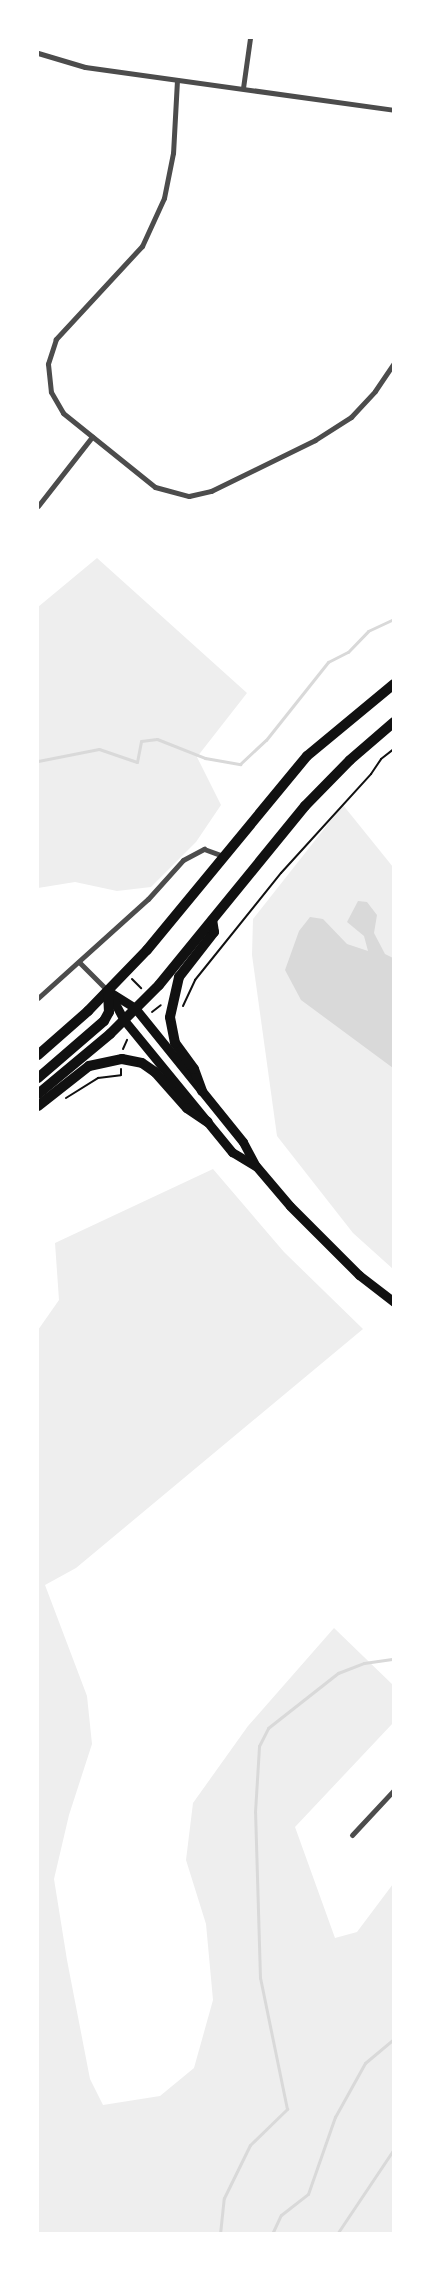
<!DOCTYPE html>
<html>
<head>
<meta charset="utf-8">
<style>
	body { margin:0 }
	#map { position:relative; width:431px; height:2271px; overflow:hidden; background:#fff; font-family:Mulish,sans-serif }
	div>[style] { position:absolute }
	.green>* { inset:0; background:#eee }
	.water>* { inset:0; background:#d9d9d9 }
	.stream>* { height:3px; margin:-1.5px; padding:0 1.5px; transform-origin:1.5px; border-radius:1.5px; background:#d9d9d9 }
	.path>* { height:2px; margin:-1px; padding:0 1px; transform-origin:1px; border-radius:1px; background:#111 }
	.minor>* { height:5px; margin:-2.5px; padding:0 2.5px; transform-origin:2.5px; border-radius:2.5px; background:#4c4c4c }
	.secondary>* { height:9px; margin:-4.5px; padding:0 4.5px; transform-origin:4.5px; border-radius:4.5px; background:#111 }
	.primary>* { height:10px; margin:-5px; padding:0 5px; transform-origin:5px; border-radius:5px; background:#111 }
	span { translate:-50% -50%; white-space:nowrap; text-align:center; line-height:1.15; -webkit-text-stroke:4.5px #fff; paint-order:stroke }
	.frame { position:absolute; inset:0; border:39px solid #fff; pointer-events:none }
</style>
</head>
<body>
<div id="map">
	<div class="green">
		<div style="clip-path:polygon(97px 558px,247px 693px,197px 757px,221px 805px,196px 842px,151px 887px,117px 891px,75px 882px,38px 888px,38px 607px)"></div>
		<div style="clip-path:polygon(343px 805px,393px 867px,393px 1269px,353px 1233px,277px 1136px,252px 955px,253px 919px)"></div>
		<div style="clip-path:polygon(213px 1169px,284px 1252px,363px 1329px,76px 1568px,45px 1585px,87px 1696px,92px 1744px,69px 1815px,54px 1879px,67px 1960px,90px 2079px,103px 2105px,160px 2096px,194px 2068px,213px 2000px,206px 1924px,186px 1860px,193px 1803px,248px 1726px,334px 1628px,393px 1685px,393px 1723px,295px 1827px,335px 1938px,357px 1932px,393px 1884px,393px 2233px,38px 2233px,38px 1330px,59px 1300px,55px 1243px)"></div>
	</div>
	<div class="water">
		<div style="clip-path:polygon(358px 901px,367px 902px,377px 915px,374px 933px,385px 954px,393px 958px,393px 1068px,301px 1000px,285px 970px,299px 931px,310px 917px,323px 919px,347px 944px,368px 951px,364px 936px,347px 922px)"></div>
	</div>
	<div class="stream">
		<div style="left:38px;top:761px;width:62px;rotate:-11.1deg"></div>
		<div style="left:99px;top:749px;width:40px;rotate:18.9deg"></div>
		<div style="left:137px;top:762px;width:21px;rotate:-79deg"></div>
		<div style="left:141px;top:741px;width:16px;rotate:-7deg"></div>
		<div style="left:157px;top:739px;width:52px;rotate:21.6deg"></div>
		<div style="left:205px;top:758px;width:36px;rotate:10deg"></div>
		<div style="left:240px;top:764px;width:35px;rotate:-43deg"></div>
		<div style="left:266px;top:740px;width:100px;rotate:-51.5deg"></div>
		<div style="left:328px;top:662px;width:22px;rotate:-27deg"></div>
		<div style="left:348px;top:652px;width:29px;rotate:-46deg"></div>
		<div style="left:368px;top:631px;width:29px;rotate:-25deg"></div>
		<div style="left:220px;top:2234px;width:36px;rotate:-84deg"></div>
		<div style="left:224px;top:2198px;width:59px;rotate:-63.9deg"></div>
		<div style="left:250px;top:2145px;width:52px;rotate:-44.2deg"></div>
		<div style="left:287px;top:2109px;width:134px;rotate:-101.6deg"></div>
		<div style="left:260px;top:1978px;width:166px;rotate:-91.7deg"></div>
		<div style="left:255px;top:1812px;width:66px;rotate:-86.5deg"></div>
		<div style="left:259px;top:1746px;width:20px;rotate:-63deg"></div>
		<div style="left:268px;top:1728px;width:89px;rotate:-38.2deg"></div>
		<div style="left:338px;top:1673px;width:28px;rotate:-21deg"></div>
		<div style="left:364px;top:1663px;width:30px;rotate:-8deg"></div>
		<div style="left:272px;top:2234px;width:21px;rotate:-65deg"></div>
		<div style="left:281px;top:2215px;width:34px;rotate:-38deg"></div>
		<div style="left:308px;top:2194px;width:82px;rotate:-70.7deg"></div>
		<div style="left:335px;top:2117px;width:62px;rotate:-60.9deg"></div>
		<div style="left:365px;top:2063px;width:38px;rotate:-40deg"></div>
		<div style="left:337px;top:2234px;width:102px;rotate:-56.2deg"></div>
	</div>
	<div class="path">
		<div style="left:132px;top:979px;width:13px;rotate:45deg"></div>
		<div style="left:183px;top:1006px;width:29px;rotate:-65deg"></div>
		<div style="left:195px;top:980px;width:137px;rotate:-51.2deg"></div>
		<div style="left:281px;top:873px;width:134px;rotate:-47.7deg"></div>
		<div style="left:371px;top:774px;width:18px;rotate:-56deg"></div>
		<div style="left:381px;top:759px;width:16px;rotate:-38deg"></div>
		<div style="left:152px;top:1012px;width:11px;rotate:-38deg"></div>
		<div style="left:123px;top:1049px;width:10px;rotate:-66deg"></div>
		<div style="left:66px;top:1098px;width:38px;rotate:-32deg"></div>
		<div style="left:98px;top:1078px;width:23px;rotate:-7deg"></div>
		<div style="left:121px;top:1075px;width:6px;rotate:-90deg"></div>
	</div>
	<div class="minor">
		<div style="left:38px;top:53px;width:49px;rotate:16.6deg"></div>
		<div style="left:85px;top:67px;width:312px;rotate:7.9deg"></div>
		<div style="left:177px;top:80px;width:73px;rotate:93.1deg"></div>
		<div style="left:173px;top:153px;width:46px;rotate:101.3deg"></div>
		<div style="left:164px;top:198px;width:53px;rotate:114.6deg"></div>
		<div style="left:142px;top:246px;width:127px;rotate:132.8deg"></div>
		<div style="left:56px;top:339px;width:26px;rotate:108deg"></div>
		<div style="left:48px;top:364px;width:28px;rotate:84deg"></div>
		<div style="left:51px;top:392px;width:24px;rotate:60deg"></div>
		<div style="left:63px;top:413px;width:118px;rotate:38.8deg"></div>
		<div style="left:155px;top:487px;width:35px;rotate:15deg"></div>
		<div style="left:189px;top:496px;width:23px;rotate:-13deg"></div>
		<div style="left:211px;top:491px;width:116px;rotate:-26.1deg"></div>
		<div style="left:315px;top:440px;width:43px;rotate:-32.6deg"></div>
		<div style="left:351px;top:417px;width:35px;rotate:-47deg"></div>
		<div style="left:375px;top:391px;width:34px;rotate:-56deg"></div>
		<div style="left:243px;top:88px;width:50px;rotate:-82deg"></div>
		<div style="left:38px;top:506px;width:88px;rotate:-52deg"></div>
		<div style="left:79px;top:962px;width:41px;rotate:45deg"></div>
		<div style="left:38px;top:998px;width:148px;rotate:-42deg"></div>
		<div style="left:148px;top:899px;width:52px;rotate:-48.1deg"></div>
		<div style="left:183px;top:860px;width:24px;rotate:-28deg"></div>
		<div style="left:204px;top:849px;width:20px;rotate:20deg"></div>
		<div style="left:352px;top:1835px;width:62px;rotate:-47deg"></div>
	</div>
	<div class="secondary">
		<div style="left:108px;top:991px;width:32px;rotate:32deg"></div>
		<div style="left:135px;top:1008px;width:172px;rotate:51.1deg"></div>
		<div style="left:243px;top:1142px;width:27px;rotate:62deg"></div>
		<div style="left:256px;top:1166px;width:52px;rotate:49.6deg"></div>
		<div style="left:290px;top:1206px;width:98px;rotate:45deg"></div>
		<div style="left:359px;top:1275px;width:44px;rotate:37.6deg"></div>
		<div style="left:109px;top:992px;width:32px;rotate:62deg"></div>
		<div style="left:124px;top:1020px;width:171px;rotate:50.7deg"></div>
		<div style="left:232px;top:1152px;width:27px;rotate:31deg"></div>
	</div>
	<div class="primary">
		<div style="left:38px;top:1055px;width:67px;rotate:-41.3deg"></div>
		<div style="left:88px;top:1011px;width:85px;rotate:-46deg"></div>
		<div style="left:147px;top:950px;width:251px;rotate:-50.5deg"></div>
		<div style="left:307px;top:756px;width:113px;rotate:-39.6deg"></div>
		<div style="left:38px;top:1078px;width:87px;rotate:-40.8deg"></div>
		<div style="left:104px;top:1021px;width:10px;rotate:-61deg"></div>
		<div style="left:109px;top:1012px;width:21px;rotate:-93deg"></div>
		<div style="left:202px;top:1091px;width:23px;rotate:-110deg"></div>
		<div style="left:194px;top:1069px;width:32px;rotate:-126deg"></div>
		<div style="left:175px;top:1043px;width:26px;rotate:-101deg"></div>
		<div style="left:170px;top:1017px;width:41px;rotate:-77.3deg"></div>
		<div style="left:179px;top:977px;width:57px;rotate:-52.1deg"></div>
		<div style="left:214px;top:932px;width:12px;rotate:-99deg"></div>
		<div style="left:38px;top:1094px;width:94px;rotate:-39.8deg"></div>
		<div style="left:110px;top:1034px;width:69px;rotate:-45deg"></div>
		<div style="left:159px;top:985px;width:231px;rotate:-50.8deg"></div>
		<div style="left:305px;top:806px;width:64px;rotate:-45.6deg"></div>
		<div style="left:350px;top:760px;width:58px;rotate:-40.8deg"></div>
		<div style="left:38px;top:1106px;width:65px;rotate:-38.1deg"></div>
		<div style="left:89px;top:1066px;width:34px;rotate:-12deg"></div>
		<div style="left:122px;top:1059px;width:20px;rotate:11deg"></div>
		<div style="left:142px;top:1063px;width:16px;rotate:35deg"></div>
		<div style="left:155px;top:1072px;width:48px;rotate:48.4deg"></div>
		<div style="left:187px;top:1108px;width:25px;rotate:34deg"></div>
	</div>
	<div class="frame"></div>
</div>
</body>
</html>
